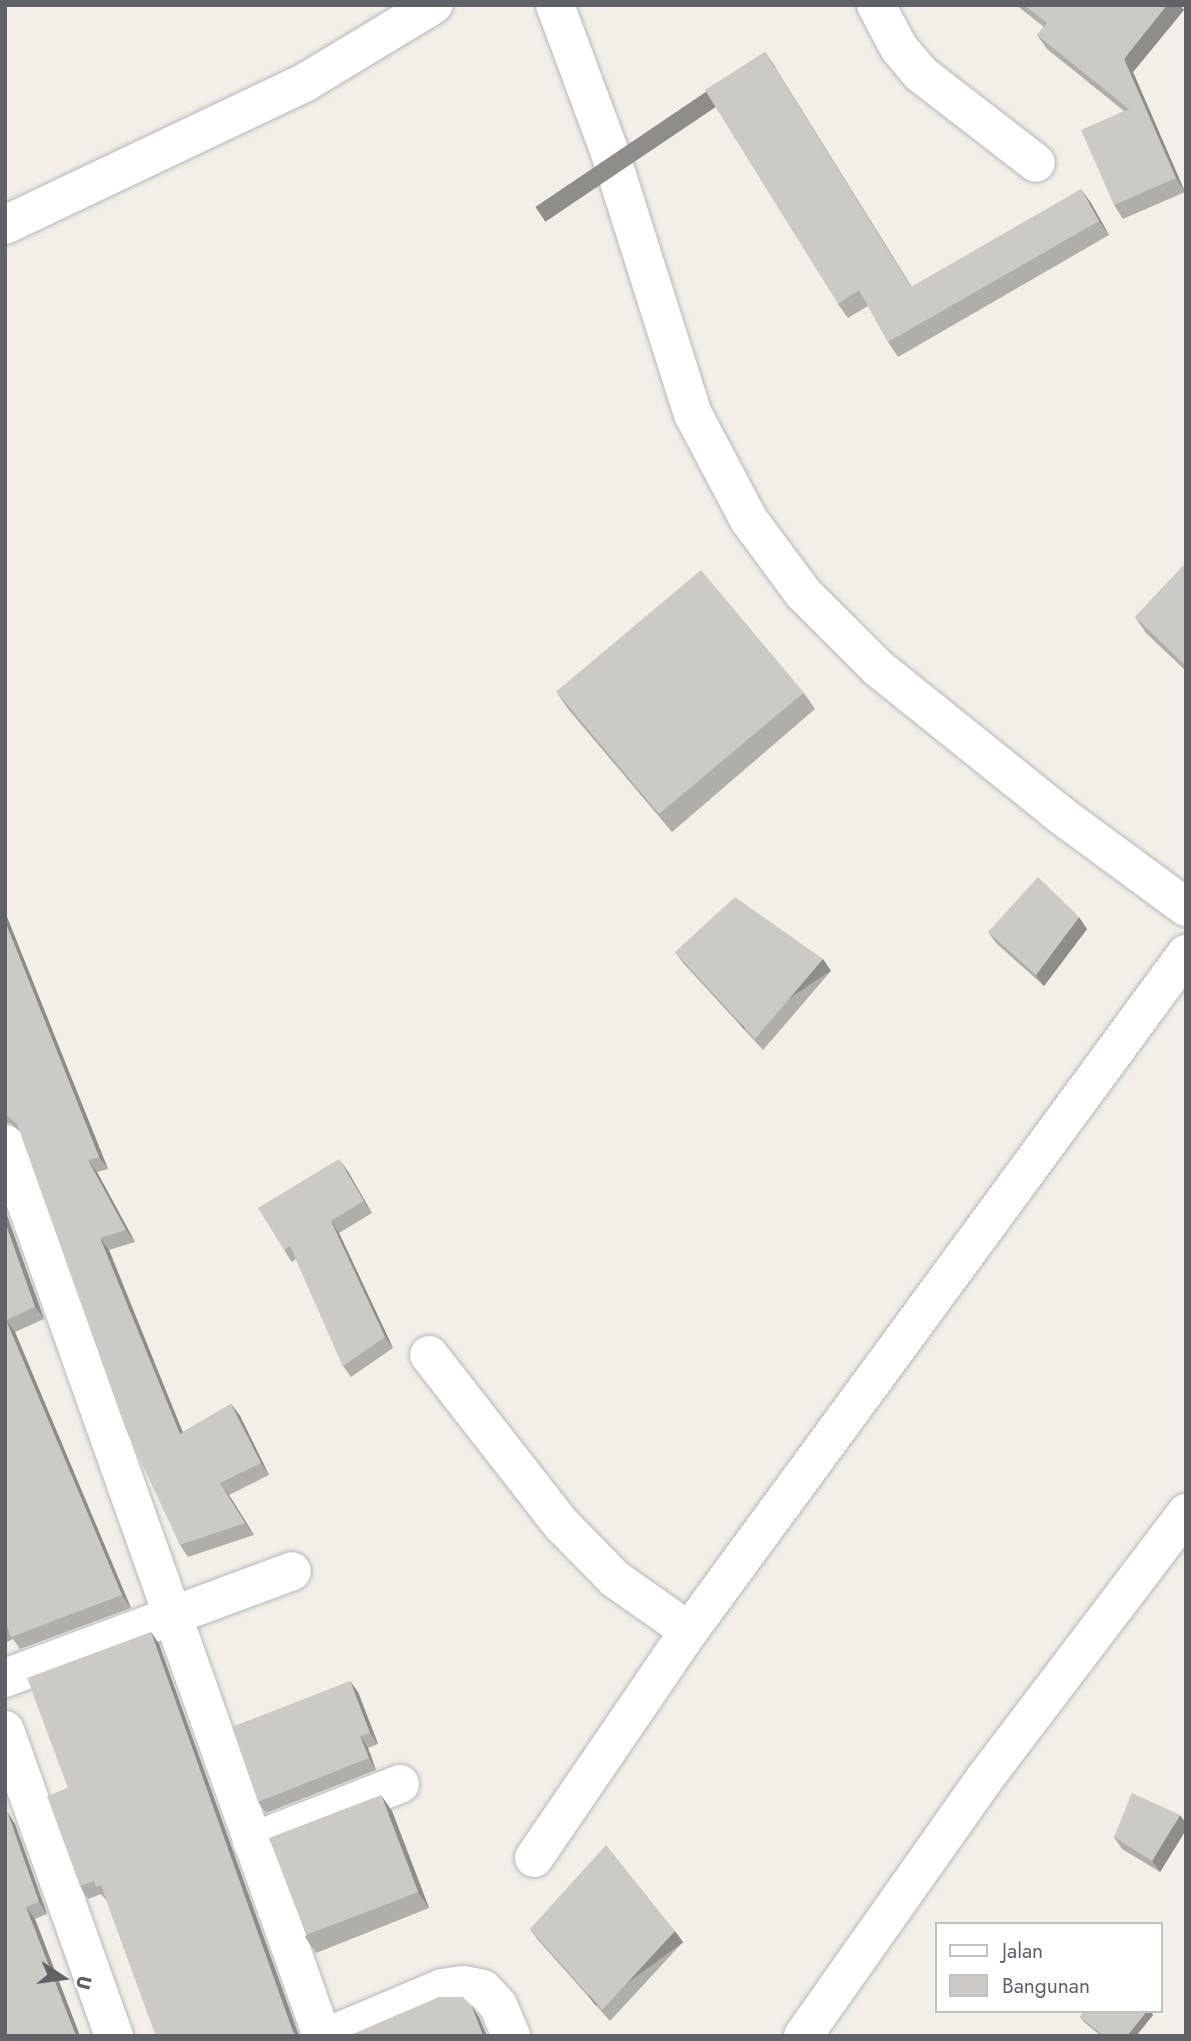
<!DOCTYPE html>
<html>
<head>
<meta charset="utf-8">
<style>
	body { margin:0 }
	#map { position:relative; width:1191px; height:2041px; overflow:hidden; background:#f1efe8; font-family:Jost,sans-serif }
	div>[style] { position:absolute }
	.roads { filter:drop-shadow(0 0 2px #b5b8bc) drop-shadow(0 0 2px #b5b8bc) }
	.street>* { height:38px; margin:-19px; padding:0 19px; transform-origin:19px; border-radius:19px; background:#fff }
	.wall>* { inset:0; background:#afaea9 }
	.shaded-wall>* { inset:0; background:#8f8d8a; transform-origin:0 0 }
	.building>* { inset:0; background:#cccac5; transform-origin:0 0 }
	span { translate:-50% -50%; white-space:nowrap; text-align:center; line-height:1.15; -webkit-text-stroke:5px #fff; paint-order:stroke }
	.frame { position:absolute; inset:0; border:7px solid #5f6368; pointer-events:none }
	.legend { position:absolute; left:935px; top:1922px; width:228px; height:91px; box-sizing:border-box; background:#fff; border:2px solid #bfc1c3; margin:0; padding:9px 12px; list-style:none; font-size:21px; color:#5f6368 }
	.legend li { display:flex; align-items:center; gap:14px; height:35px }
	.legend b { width:35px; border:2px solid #bfc1c3 }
	.north { position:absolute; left:28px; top:1943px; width:70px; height:70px; -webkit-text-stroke:5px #fff; paint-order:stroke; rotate:103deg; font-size:19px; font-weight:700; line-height:28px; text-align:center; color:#5f6368 }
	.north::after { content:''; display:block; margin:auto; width:24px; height:32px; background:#5f6368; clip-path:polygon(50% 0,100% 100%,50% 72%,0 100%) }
</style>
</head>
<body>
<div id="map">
	<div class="roads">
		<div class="street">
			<div style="left:555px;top:5px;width:158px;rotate:69.6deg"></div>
			<div style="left:610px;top:153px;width:274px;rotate:72.4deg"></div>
			<div style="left:693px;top:414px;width:120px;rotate:62.2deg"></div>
			<div style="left:749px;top:520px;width:91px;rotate:53.5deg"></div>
			<div style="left:803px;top:593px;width:106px;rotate:45deg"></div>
			<div style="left:878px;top:668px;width:236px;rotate:38.8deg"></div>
			<div style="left:1062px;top:816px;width:154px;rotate:36.3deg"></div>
			<div style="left:876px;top:5px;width:49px;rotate:61.9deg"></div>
			<div style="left:899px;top:48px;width:34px;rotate:50deg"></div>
			<div style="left:921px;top:74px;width:145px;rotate:37.7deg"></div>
			<div style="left:5px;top:225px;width:333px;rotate:-25.4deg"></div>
			<div style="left:306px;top:82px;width:149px;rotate:-31.2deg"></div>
			<div style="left:5px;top:1144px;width:947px;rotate:70.44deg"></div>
			<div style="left:429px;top:1355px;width:216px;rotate:52deg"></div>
			<div style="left:562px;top:1525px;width:76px;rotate:45.5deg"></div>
			<div style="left:615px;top:1579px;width:90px;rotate:35.1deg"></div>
			<div style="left:5px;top:1678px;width:306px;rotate:-20.4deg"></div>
			<div style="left:5px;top:1730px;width:325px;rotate:70.4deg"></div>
			<div style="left:252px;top:1842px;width:159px;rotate:-21.4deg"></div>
			<div style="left:534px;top:1858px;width:275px;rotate:-55.7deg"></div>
			<div style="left:689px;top:1631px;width:840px;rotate:-53.72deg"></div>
			<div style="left:329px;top:2036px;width:123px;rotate:-23deg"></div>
			<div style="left:442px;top:1988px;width:22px;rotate:-8deg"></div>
			<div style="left:464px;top:1985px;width:19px;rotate:12deg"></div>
			<div style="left:483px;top:1989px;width:22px;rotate:47deg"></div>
			<div style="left:498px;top:2005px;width:34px;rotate:67deg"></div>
			<div style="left:803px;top:2036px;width:316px;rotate:-54.8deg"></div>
			<div style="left:985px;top:1778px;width:333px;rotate:-52.8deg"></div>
		</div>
	</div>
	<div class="wall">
		<div style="clip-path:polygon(1016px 5px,1180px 5px,1184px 10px,1133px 72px,1185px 192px,1123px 219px,1114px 205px,1124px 111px,1047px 49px,1037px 35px,1044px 27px)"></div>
		<div style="clip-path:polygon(765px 52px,775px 67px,912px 287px,1091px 203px,1109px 235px,898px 357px,888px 342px,868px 306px,848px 318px,838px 304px)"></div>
		<div style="clip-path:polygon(1186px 563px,1186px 671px,1146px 633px,1135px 617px)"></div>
		<div style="clip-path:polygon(557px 693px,804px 693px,815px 709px,672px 832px,568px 709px)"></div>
		<div style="clip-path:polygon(5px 912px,108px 1169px,97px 1172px,135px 1242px,109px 1250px,183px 1432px,231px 1404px,240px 1416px,269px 1475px,229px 1495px,254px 1535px,188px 1557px,180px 1545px,20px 1131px,10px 1123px,5px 1124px)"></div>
		<div style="clip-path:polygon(1087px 929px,1044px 986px,996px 943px,988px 932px)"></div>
		<div style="clip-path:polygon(675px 952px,823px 959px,831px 971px,763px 1050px,683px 963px)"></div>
		<div style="clip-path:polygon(347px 1170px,372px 1213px,339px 1233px,393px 1348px,351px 1377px,343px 1366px,296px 1259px,292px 1262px,284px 1250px)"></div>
		<div style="clip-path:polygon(5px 1210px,44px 1319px,15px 1332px,131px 1608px,20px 1649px,13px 1639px,5px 1643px)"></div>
		<div style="clip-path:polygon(151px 1632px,159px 1644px,299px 2036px,156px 2036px,106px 1899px,105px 1899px,101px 1894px,88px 1899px,80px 1886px,68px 1788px)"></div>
		<div style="clip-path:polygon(358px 1692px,378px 1744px,368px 1748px,376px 1770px,266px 1813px,258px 1802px)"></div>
		<div style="clip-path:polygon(392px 1811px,429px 1908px,316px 1953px,305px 1937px)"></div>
		<div style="clip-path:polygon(1186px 1823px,1186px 1830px,1160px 1872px,1122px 1849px,1114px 1837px)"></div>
		<div style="clip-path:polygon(15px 1824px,47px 1914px,35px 1919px,80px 2036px,5px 2036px)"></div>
		<div style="clip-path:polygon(530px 1929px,683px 1942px,610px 2021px,538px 1940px)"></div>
		<div style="clip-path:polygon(1084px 2011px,1150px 2011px,1153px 2015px,1136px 2036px,1101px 2036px,1084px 2022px,1080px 2017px)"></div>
	</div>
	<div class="shaded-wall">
		<div style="clip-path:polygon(1167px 5px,1180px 5px,1184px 10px,1133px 72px,1185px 192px,1176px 178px,1124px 59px)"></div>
		<div style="left:765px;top:52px;width:18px;height:277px;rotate:56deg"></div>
		<div style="clip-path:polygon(1081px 189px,1091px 203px,1109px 235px,1099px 221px)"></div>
		<div style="clip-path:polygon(5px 912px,108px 1169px,99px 1157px,5px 921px)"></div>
		<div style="clip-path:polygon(1079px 917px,1087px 929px,1044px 986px,1036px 975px)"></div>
		<div style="left:823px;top:959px;width:14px;height:105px;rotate:56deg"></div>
		<div style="clip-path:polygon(339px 1159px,347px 1170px,372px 1213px,364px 1201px)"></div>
		<div style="clip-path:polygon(88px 1160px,97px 1172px,135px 1242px,126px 1230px)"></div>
		<div style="clip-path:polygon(5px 1210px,44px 1319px,35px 1307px,5px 1222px)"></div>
		<div style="clip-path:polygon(331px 1221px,339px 1233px,393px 1348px,385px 1337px)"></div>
		<div style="clip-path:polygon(100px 1238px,109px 1250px,188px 1446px,180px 1434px)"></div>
		<div style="clip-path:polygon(6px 1320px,15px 1332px,131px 1608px,122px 1595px)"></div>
		<div style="clip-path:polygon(231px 1404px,240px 1416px,269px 1475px,261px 1463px)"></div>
		<div style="clip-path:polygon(220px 1483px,229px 1495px,254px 1535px,245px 1523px)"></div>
		<div style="clip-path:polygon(151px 1632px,159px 1644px,299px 2036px,296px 2036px,293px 2032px)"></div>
		<div style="clip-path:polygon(350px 1681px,358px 1692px,378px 1744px,370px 1733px)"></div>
		<div style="clip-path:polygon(360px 1736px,368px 1748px,376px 1770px,369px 1758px)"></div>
		<div style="clip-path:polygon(381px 1795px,392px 1811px,429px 1908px,418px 1892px)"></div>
		<div style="clip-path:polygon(7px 1811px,15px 1824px,47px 1914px,39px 1902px)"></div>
		<div style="clip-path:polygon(1180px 1815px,1186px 1823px,1186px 1830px,1160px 1872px,1152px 1861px)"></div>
		<div style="clip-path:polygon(26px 1907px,35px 1919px,80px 2036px,76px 2036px)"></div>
		<div style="left:675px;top:1931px;width:14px;height:108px;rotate:54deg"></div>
		<div style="clip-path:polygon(471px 2005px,479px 2017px,487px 2036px,483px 2036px)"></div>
		<div style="clip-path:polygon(1147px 2011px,1150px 2011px,1153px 2015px,1136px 2036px,1127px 2036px)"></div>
	</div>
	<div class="building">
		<div style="clip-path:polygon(1024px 5px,1167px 5px,1124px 59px,1176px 178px,1114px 205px,1081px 130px,1129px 109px,1037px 35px,1047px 23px)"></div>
		<div style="clip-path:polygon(765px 52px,911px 287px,1081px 189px,1099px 221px,888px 342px,859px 290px,838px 304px,705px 90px)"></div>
		<div style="clip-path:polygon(1186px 563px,1186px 666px,1135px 617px)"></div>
		<div style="left:701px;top:570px;width:160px;height:189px;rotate:50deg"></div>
		<div style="clip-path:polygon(1038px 877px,1079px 917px,1036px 975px,988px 932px)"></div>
		<div style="clip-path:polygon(735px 897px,823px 959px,755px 1039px,675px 952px)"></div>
		<div style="clip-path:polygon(5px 921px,99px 1157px,88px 1160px,126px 1230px,100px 1238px,180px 1434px,231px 1404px,261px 1463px,220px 1483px,245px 1523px,180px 1545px,126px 1430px,17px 1124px,5px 1114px)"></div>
		<div style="clip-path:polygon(339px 1159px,364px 1201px,331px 1221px,385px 1337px,343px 1366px,290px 1246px,284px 1250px,258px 1208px)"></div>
		<div style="clip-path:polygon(5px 1222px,35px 1307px,6px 1320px,122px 1595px,11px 1637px,7px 1626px,5px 1627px)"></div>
		<div style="clip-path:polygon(151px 1632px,293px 2032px,298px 2036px,156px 2036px,101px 1885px,96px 1887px,94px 1881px,80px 1886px,47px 1796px,68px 1788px,27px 1678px)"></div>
		<div style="clip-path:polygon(350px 1681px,370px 1733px,360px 1736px,369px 1758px,258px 1802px,232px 1727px)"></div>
		<div style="clip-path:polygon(1132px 1793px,1180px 1815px,1152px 1861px,1114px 1837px)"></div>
		<div style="left:381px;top:1795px;width:104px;height:120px;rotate:69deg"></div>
		<div style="clip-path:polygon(7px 1811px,39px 1902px,26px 1907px,76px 2036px,5px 2036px,5px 1812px)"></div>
		<div style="clip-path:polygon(606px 1845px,675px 1931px,602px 2010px,530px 1929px)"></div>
		<div style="clip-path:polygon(439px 1997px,463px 1997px,471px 2005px,483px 2036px,348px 2036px)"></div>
		<div style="clip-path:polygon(1084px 2011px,1147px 2011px,1127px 2036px,1104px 2036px,1080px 2017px)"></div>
	</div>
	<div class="frame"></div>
	<ul class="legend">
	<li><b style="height:9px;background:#fff"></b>Jalan</li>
	<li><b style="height:19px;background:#cccac5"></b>Bangunan</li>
	</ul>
	<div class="north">U</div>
</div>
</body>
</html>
